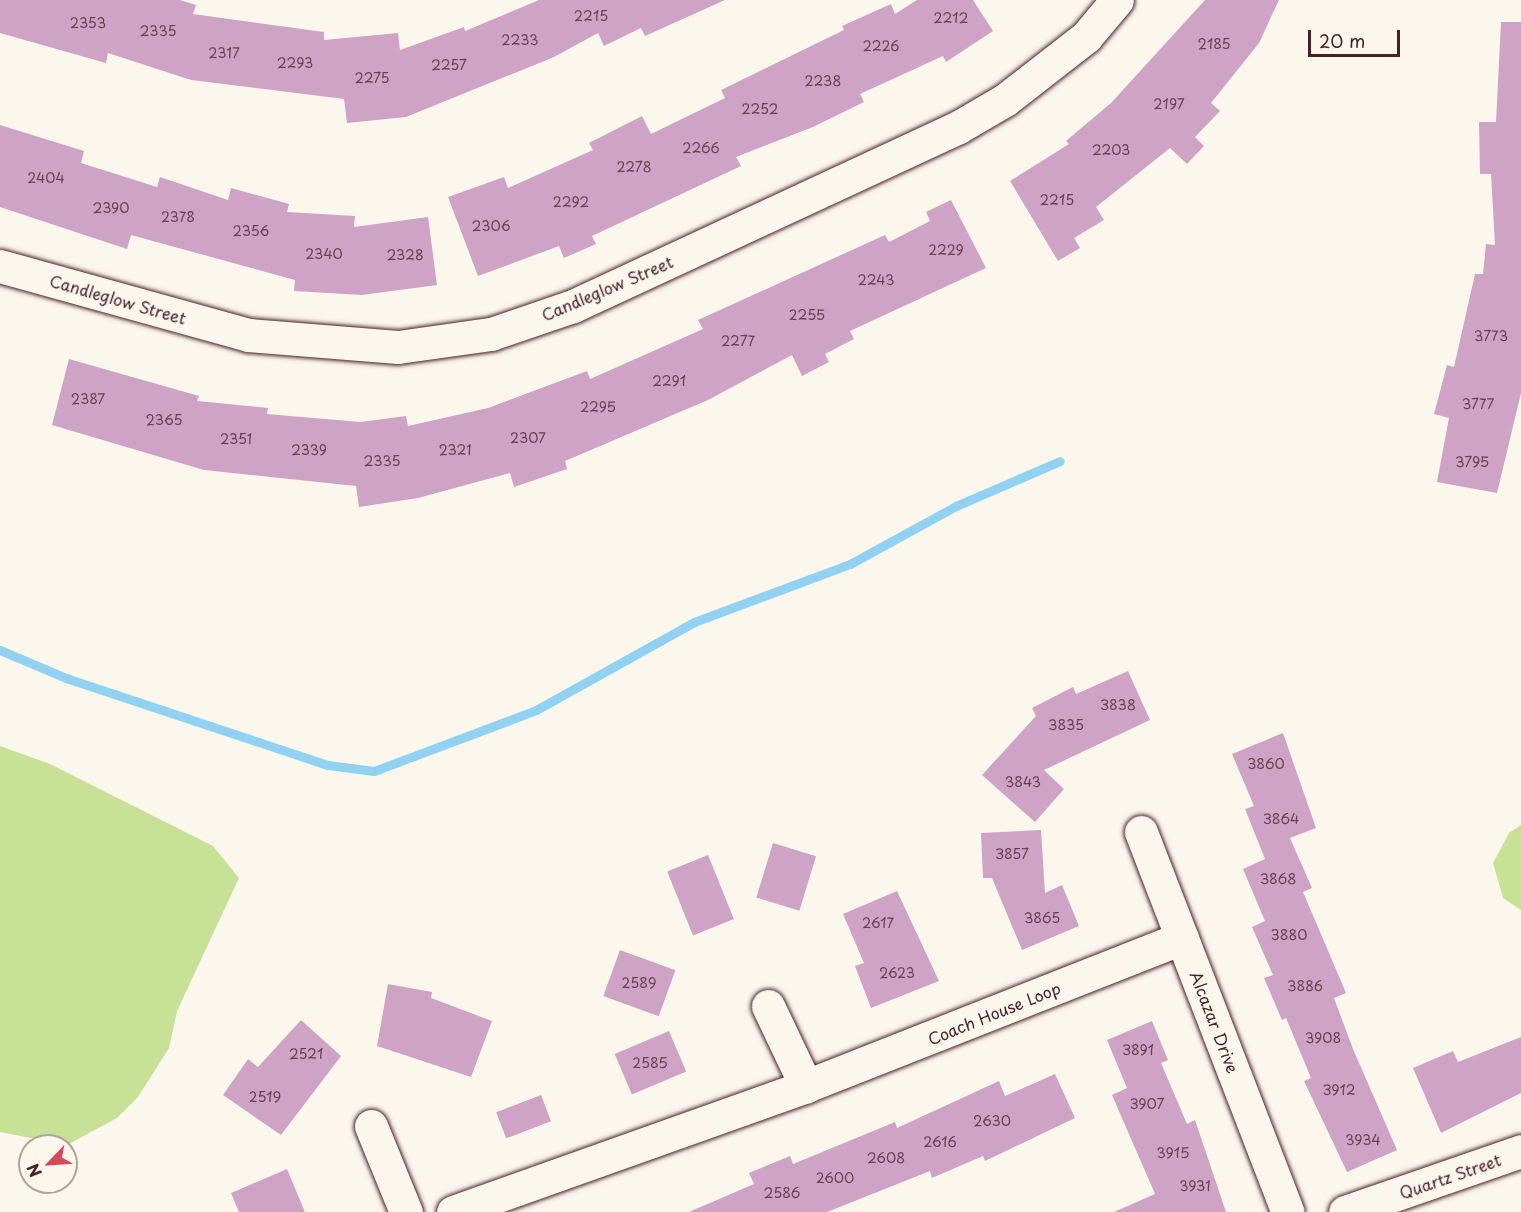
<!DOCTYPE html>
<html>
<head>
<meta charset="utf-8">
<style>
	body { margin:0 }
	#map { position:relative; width:1521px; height:1212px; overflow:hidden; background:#fbf7ec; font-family:"Playpen Sans",sans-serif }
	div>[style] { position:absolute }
	.green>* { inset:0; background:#c7e197 }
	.stream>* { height:9px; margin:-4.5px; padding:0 4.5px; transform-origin:4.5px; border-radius:4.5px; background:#91d2f2 }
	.building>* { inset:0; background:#cfa3c6; transform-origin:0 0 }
	.roads { filter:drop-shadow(0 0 2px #4a1f2b) drop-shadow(0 0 2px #4a1f2b) }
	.minor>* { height:33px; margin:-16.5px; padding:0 16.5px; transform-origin:16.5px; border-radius:16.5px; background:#fbf7ec }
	span { translate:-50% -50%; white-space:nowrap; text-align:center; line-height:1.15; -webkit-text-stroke:6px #fbf7ec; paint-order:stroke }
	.number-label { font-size:14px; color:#6b4052 }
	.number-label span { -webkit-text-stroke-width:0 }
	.street-label { font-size:16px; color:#4a1f2b }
	.north { position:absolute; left:18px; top:1134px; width:60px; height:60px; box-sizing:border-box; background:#fbf7ec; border:2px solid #b4a19f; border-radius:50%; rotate:245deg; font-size:16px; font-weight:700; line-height:24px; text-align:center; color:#4a1f2b }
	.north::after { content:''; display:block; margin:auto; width:21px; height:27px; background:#d1495b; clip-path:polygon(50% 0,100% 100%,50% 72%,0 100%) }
	.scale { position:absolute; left:1308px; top:30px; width:92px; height:27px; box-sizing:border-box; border:3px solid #4a1f2b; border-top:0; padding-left:8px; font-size:18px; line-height:21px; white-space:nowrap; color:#4a1f2b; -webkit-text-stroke:4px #fbf7ec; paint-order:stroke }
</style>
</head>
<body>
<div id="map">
	<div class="green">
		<div style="clip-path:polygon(0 746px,50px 764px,213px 846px,239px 878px,177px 1011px,169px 1048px,138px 1097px,117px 1118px,67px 1145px,0 1132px)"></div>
		<div style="clip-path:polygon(1521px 825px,1521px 910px,1503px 898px,1493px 863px,1509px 833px)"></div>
	</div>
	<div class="stream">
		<div style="left:0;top:650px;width:72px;rotate:23deg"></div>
		<div style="left:66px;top:678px;width:276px;rotate:18.4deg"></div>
		<div style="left:328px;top:765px;width:46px;rotate:7.4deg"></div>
		<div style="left:374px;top:771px;width:173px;rotate:-20.6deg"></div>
		<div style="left:536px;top:710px;width:181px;rotate:-29.1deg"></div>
		<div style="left:694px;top:622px;width:166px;rotate:-20.4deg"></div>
		<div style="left:850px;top:564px;width:121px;rotate:-28.7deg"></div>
		<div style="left:956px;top:506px;width:113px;rotate:-23.4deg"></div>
	</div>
	<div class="building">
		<div style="clip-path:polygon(0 0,180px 0,196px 5px,193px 14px,324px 32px,324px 40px,398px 33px,400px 50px,464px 27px,465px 31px,539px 0,725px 0,645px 36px,641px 28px,604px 46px,598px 33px,554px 57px,406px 117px,347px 123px,344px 99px,191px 80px,108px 53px,106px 63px,0 33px)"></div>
		<div style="clip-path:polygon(917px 0,973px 0,993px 31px,946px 62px,943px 56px,860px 94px,864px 102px,813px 127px,736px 157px,741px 166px,592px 236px,596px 244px,564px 258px,559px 246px,478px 276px,448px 197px,504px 177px,508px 188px,593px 150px,589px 143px,642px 116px,651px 134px,725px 98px,721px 90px,844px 30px,842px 26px,891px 4px,895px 14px)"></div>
		<div style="clip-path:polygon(1205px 0,1279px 0,1259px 43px,1211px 103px,1220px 111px,1195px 137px,1204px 146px,1187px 164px,1170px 148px,1096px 207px,1104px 220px,1074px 238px,1080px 248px,1058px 261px,1010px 181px,1069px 144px,1066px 141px,1111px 103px)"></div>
		<div style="clip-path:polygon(1501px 22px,1521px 22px,1521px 393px,1497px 493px,1437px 482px,1449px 418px,1434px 414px,1447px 365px,1454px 367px,1475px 274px,1483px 274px,1486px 244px,1495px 245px,1491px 174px,1480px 174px,1479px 122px,1496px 122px)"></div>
		<div style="clip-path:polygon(0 125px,84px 151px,81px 163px,157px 187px,160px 177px,228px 200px,231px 188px,289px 204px,287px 212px,355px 216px,354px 227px,428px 217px,437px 285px,362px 295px,294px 291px,295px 280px,131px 235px,127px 249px,0 207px)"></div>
		<div style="clip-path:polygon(951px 200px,986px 268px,850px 331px,854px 339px,825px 354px,829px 362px,802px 376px,792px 355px,708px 400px,565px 461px,567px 469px,514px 487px,510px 473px,418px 498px,359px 507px,356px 486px,204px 470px,52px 425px,69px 359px,199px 396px,197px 401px,268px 408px,267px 414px,360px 422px,406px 416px,408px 426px,488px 408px,587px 371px,590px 379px,703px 329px,698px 320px,885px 235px,889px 242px,930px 221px,926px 212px)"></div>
		<div style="clip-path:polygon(1128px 671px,1150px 720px,1044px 770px,1064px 789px,1035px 822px,982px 775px,1036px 716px,1032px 708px,1073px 687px,1076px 694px)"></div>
		<div style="clip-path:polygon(1283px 733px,1316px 828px,1290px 838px,1312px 888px,1303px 892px,1346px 993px,1334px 998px,1353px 1049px,1397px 1150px,1347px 1172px,1304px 1081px,1311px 1078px,1286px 1018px,1282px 1020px,1264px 978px,1273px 975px,1252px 927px,1265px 921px,1243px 869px,1265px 859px,1245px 809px,1254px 806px,1232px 754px)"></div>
		<div style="clip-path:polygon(1041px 830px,1045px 893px,1062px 885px,1079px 926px,1022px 950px,992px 878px,983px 878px,981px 833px)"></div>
		<div style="left:773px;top:843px;width:45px;height:57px;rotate:17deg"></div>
		<div style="left:708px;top:855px;width:69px;height:44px;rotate:68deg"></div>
		<div style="clip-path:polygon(897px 891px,939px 981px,871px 1008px,855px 966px,864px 963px,843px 914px)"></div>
		<div style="left:620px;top:950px;width:59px;height:49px;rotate:20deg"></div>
		<div style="clip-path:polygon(388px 984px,432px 992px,431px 998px,492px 1021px,471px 1077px,377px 1046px)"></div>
		<div style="clip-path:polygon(301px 1020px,341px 1056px,281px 1135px,223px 1095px,248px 1059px,258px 1067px)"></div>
		<div style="clip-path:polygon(1152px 1021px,1168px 1060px,1161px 1063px,1187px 1124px,1195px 1120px,1226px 1212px,1114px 1212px,1155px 1194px,1112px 1095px,1127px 1088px,1107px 1040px)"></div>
		<div style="left:669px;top:1031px;width:44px;height:59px;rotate:67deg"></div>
		<div style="clip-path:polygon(1521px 1037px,1521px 1093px,1441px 1133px,1413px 1068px,1453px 1051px,1458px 1062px)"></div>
		<div style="clip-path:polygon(1055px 1074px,1075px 1118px,985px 1161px,983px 1156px,932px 1178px,930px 1171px,827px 1212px,689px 1212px,754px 1184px,749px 1173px,790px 1156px,793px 1164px,895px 1122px,897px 1128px,999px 1081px,1005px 1096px)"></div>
		<div style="left:541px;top:1095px;width:28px;height:48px;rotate:69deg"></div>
		<div style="clip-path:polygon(287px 1169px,305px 1212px,239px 1212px,231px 1193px)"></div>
	</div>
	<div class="roads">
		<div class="minor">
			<div style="left:0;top:266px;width:257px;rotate:15.5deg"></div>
			<div style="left:248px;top:335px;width:150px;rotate:4.6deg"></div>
			<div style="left:398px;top:347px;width:94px;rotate:-8deg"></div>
			<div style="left:491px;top:334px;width:87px;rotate:-18.9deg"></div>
			<div style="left:573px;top:306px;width:423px;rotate:-24.9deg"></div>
			<div style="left:957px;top:128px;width:56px;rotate:-30.3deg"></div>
			<div style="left:1005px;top:100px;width:103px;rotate:-37.9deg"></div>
			<div style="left:1086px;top:37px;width:48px;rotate:-50deg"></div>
			<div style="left:1141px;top:832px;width:407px;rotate:68.9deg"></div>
			<div style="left:768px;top:1006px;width:89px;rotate:64.6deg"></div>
			<div style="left:371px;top:1126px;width:93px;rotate:67.9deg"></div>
			<div style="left:453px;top:1212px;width:375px;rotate:-19.6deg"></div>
			<div style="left:806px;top:1086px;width:404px;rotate:-21.5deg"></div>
			<div style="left:1345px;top:1212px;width:186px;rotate:-19.1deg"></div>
		</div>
	</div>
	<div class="number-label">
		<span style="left:591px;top:16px">2215</span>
		<span style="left:951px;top:18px">2212</span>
		<span style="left:88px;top:23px">2353</span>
		<span style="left:158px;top:31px">2335</span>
		<span style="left:520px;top:40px">2233</span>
		<span style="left:1214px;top:44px">2185</span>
		<span style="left:881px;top:46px">2226</span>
		<span style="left:224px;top:53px">2317</span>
		<span style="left:295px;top:63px">2293</span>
		<span style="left:449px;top:65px">2257</span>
		<span style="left:372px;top:78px">2275</span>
		<span style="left:823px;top:81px">2238</span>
		<span style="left:1169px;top:104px">2197</span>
		<span style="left:760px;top:109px">2252</span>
		<span style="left:701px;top:148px">2266</span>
		<span style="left:1111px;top:150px">2203</span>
		<span style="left:634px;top:167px">2278</span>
		<span style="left:46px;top:178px">2404</span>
		<span style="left:1057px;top:200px">2215</span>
		<span style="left:571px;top:202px">2292</span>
		<span style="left:111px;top:208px">2390</span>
		<span style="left:178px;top:217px">2378</span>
		<span style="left:491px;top:226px">2306</span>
		<span style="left:251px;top:231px">2356</span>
		<span style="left:946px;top:250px">2229</span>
		<span style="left:324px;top:254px">2340</span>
		<span style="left:405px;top:255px">2328</span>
		<span style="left:876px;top:280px">2243</span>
		<span style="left:807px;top:315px">2255</span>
		<span style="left:1491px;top:336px">3773</span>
		<span style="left:738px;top:341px">2277</span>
		<span style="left:669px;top:381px">2291</span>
		<span style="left:88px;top:399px">2387</span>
		<span style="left:1478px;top:404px">3777</span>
		<span style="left:598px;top:407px">2295</span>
		<span style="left:164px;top:420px">2365</span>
		<span style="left:528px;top:438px">2307</span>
		<span style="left:236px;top:439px">2351</span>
		<span style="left:309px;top:450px">2339</span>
		<span style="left:455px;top:450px">2321</span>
		<span style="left:382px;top:461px">2335</span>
		<span style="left:1472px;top:462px">3795</span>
		<span style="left:1118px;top:705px">3838</span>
		<span style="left:1066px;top:725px">3835</span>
		<span style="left:1266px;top:764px">3860</span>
		<span style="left:1023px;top:782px">3843</span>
		<span style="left:1281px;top:819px">3864</span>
		<span style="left:1012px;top:854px">3857</span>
		<span style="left:1278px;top:879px">3868</span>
		<span style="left:1042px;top:918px">3865</span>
		<span style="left:878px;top:923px">2617</span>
		<span style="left:1289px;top:935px">3880</span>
		<span style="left:897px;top:973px">2623</span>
		<span style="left:639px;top:983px">2589</span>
		<span style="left:1305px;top:986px">3886</span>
		<span style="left:1323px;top:1038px">3908</span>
		<span style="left:1138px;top:1050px">3891</span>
		<span style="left:306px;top:1054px">2521</span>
		<span style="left:650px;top:1063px">2585</span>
		<span style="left:1339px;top:1090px">3912</span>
		<span style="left:265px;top:1097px">2519</span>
		<span style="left:1147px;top:1104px">3907</span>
		<span style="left:992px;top:1121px">2630</span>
		<span style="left:1363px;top:1140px">3934</span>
		<span style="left:940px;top:1142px">2616</span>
		<span style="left:1173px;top:1153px">3915</span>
		<span style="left:886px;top:1158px">2608</span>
		<span style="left:835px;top:1178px">2600</span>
		<span style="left:1195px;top:1186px">3931</span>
		<span style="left:782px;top:1193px">2586</span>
	</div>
	<div class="street-label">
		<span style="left:607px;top:288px;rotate:-23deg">Candleglow Street</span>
		<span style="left:118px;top:299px;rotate:16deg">Candleglow Street</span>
		<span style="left:994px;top:1013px;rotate:-22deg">Coach House Loop</span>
		<span style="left:1215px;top:1022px;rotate:69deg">Alcazar Drive</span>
		<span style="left:1450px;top:1176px;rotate:-19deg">Quartz Street</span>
	</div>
	<div class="north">N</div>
	<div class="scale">20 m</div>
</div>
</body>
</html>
